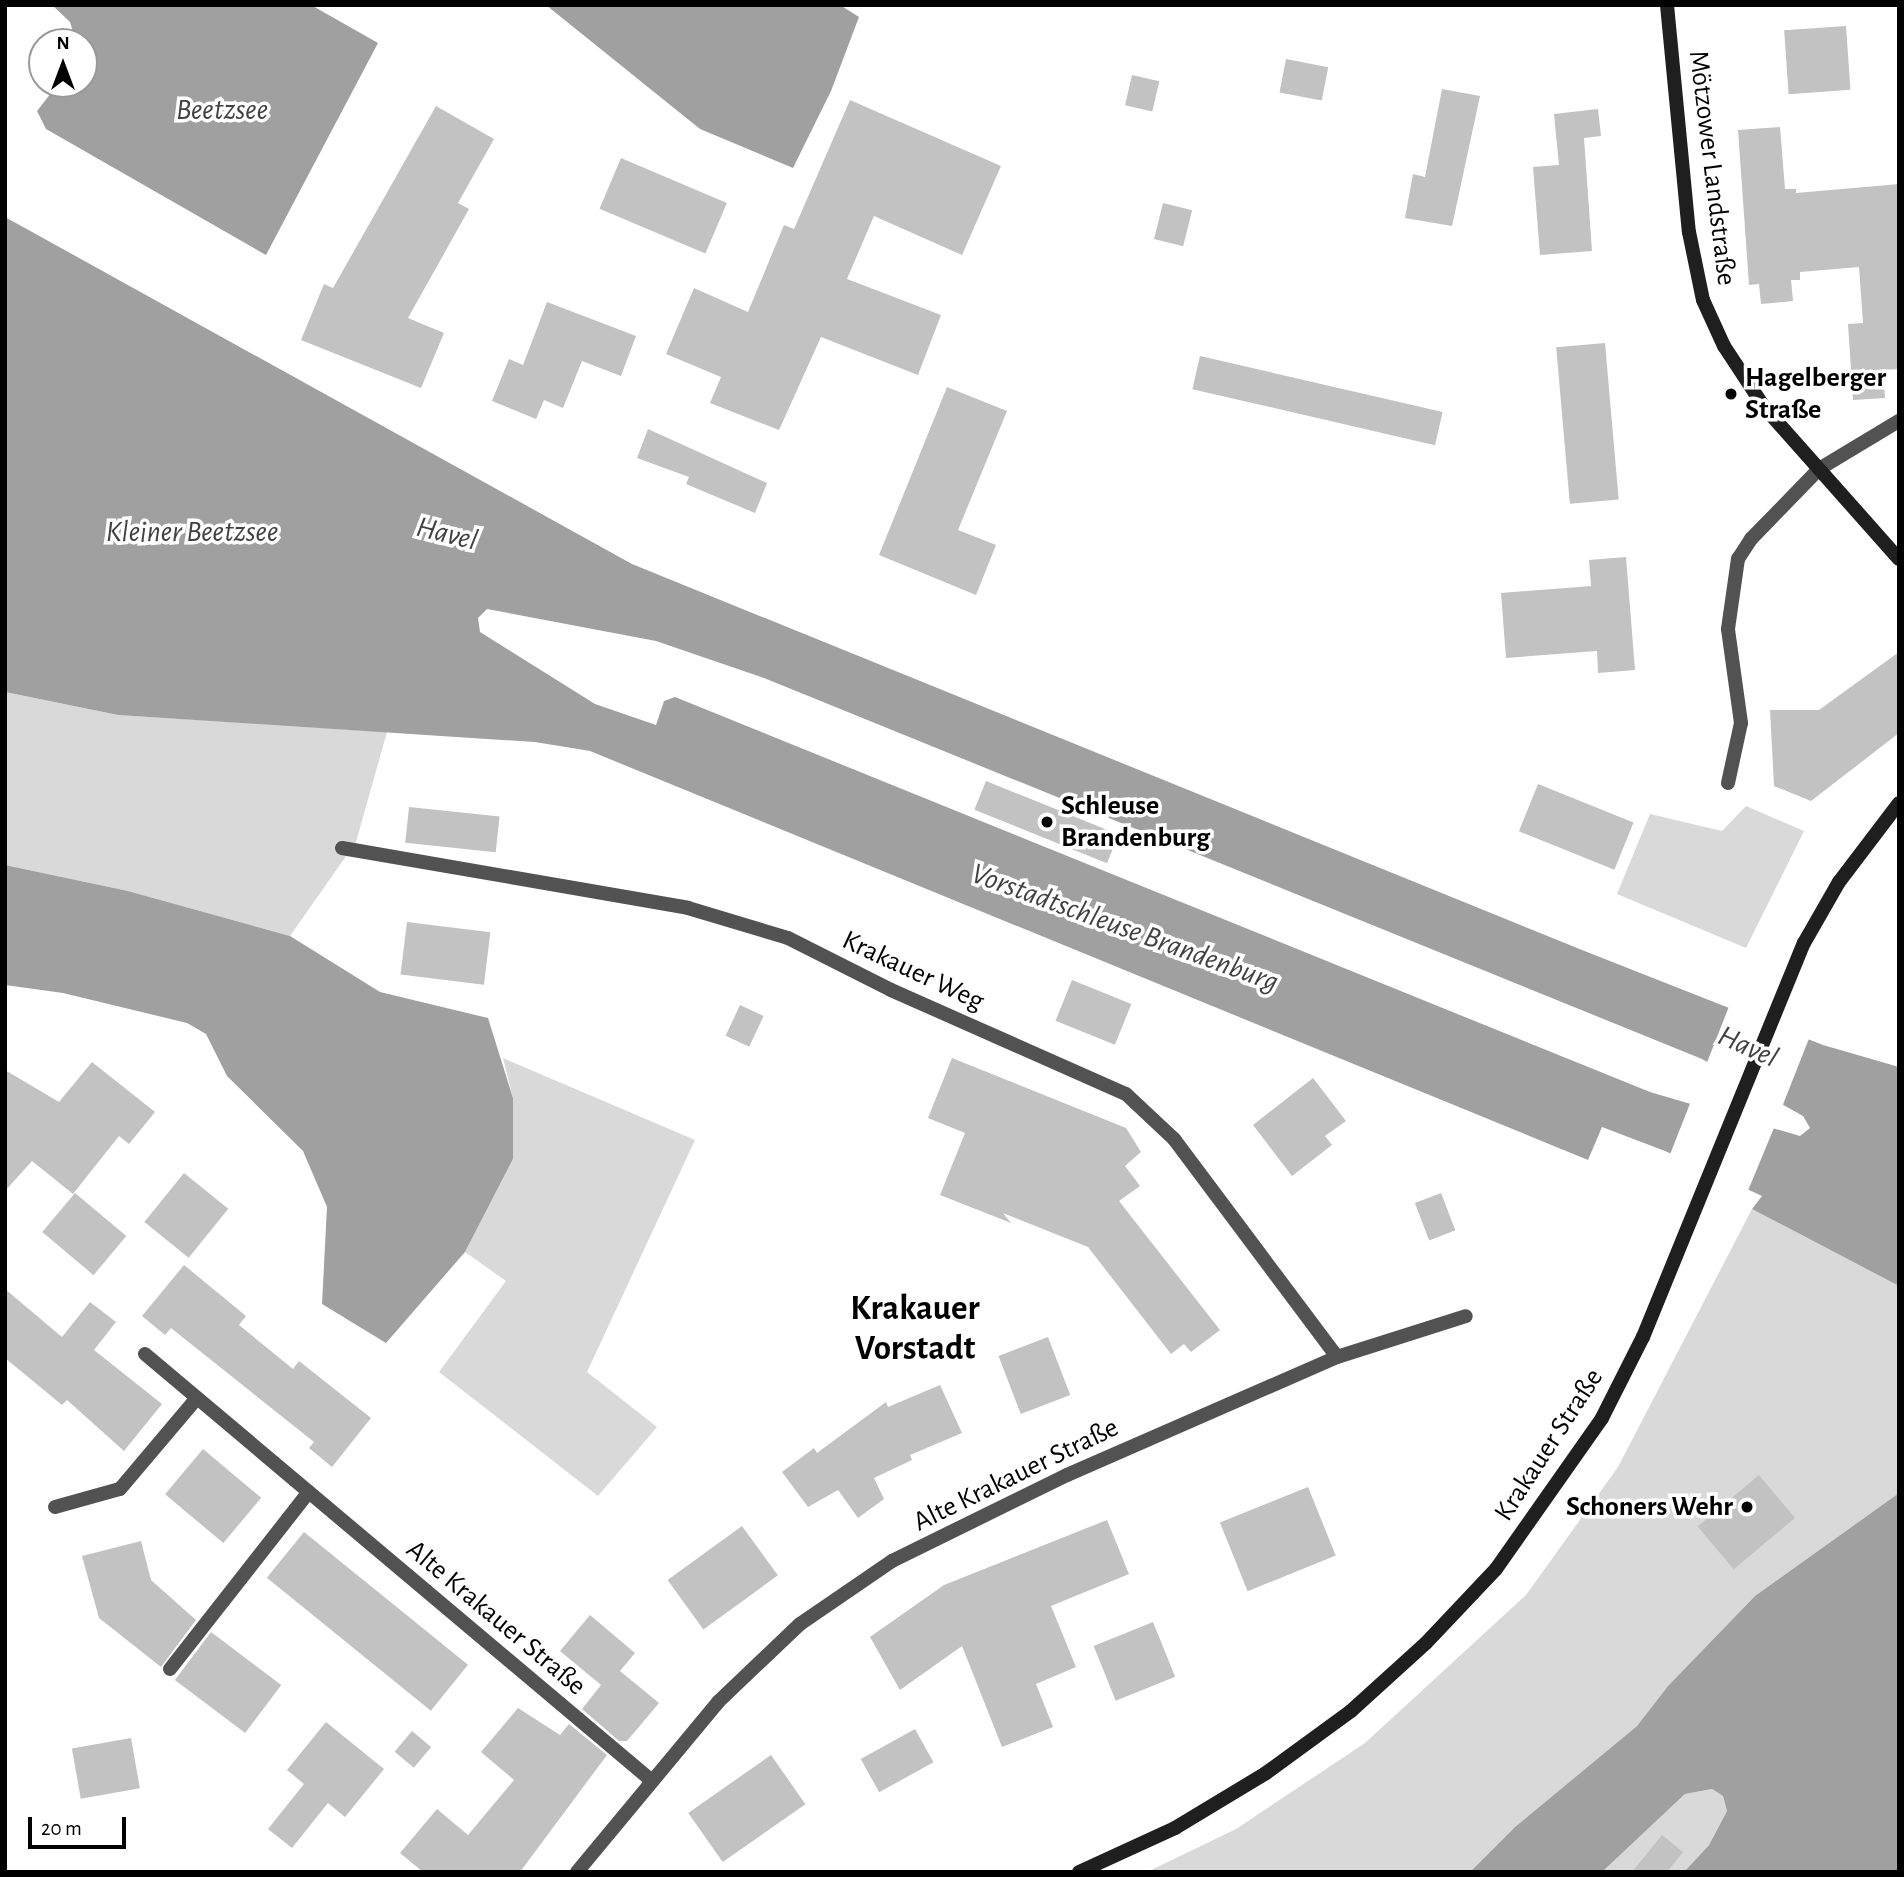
<!DOCTYPE html>
<html>
<head>
<meta charset="utf-8">
<style>
	body { margin:0 }
	#map { position:relative; width:1904px; height:1877px; overflow:hidden; background:#fff; font-family:"Alegreya Sans",sans-serif }
	div>[style] { position:absolute }
	.green>* { inset:0; background:#d9d9d9 }
	.water>* { inset:0; background:#a0a0a0 }
	.pier>* { inset:0; background:#fff }
	.building>* { inset:0; background:#c2c2c2; transform-origin:0 0 }
	.street>* { height:14px; margin:-7px; padding:0 7px; transform-origin:7px; border-radius:7px; background:#525252 }
	.secondary>* { height:14px; margin:-7px; padding:0 7px; transform-origin:7px; border-radius:7px; background:#1f1f1f }
	.dots>* { width:19px; height:19px; translate:-50% -50%; box-sizing:border-box; border:4px solid #fff; border-radius:50% }
	span { translate:-50% -50%; white-space:nowrap; text-align:center; line-height:1.15; -webkit-text-stroke:7px #fff; paint-order:stroke }
	.street-label { font-size:28px; color:#000 }
	.poi-label { font-size:28px; color:#000; font-weight:700 }
	.left { translate:0 -50%; text-align:left }
	.right { translate:-100% -50%; text-align:right }
	.water-label { font-size:30px; color:#414141; font-style:italic }
	.district-label { font-size:35px; color:#000; font-weight:700 }
	.frame { position:absolute; inset:0; border:7px solid #000; pointer-events:none }
	.north { position:absolute; left:28px; top:28px; width:70px; height:70px; box-sizing:border-box; background:#fff; border:2px solid #999; border-radius:50%; rotate:0deg; font-size:19px; font-weight:700; line-height:28px; text-align:center; color:#000 }
	.north::after { content:''; display:block; margin:auto; width:24px; height:32px; background:#000; clip-path:polygon(50% 0,100% 100%,50% 72%,0 100%) }
	.scale { position:absolute; left:28px; top:1817px; width:98px; height:32px; box-sizing:border-box; border:4px solid #000; border-top:0; padding-left:9px; font-size:21px; line-height:24px; white-space:nowrap; color:#000; -webkit-text-stroke:5px #fff; paint-order:stroke }
</style>
</head>
<body>
<div id="map">
	<div class="green">
		<div style="clip-path:polygon(5px 692px,118px 715px,387px 732px,356px 842px,290px 936px,128px 891px,5px 865px)"></div>
		<div style="clip-path:polygon(1746px 806px,1804px 831px,1746px 948px,1617px 894px,1650px 814px,1722px 831px)"></div>
		<div style="clip-path:polygon(503px 1058px,695px 1140px,587px 1372px,657px 1427px,598px 1496px,439px 1372px,506px 1281px,465px 1252px,513px 1159px,513px 1098px)"></div>
		<div style="clip-path:polygon(1752px 1209px,1899px 1286px,1899px 1493px,1755px 1596px,1668px 1686px,1637px 1726px,1515px 1827px,1470px 1872px,1147px 1872px,1236px 1829px,1365px 1743px,1526px 1595px,1618px 1467px)"></div>
		<div style="clip-path:polygon(1712px 1789px,1723px 1796px,1727px 1811px,1709px 1845px,1684px 1872px,1602px 1872px,1685px 1794px)"></div>
	</div>
	<div class="water">
		<div style="clip-path:polygon(52px 5px,311px 5px,378px 43px,266px 255px,46px 129px,37px 111px,58px 84px,84px 84px,84px 42px,76px 42px,70px 22px)"></div>
		<div style="clip-path:polygon(546px 5px,840px 5px,859px 17px,831px 91px,793px 168px,700px 129px)"></div>
		<div style="clip-path:polygon(evenodd,5px 217px,632px 564px,1587px 952px,1823px 1045px,1899px 1067px,1899px 1286px,1752px 1209px,1762px 1196px,1665px 1151px,1602px 1127px,1588px 1160px,590px 751px,535px 742px,118px 715px,5px 692px,5px 217px,487px 609px,656px 641px,764px 678px,1702px 1059px,1803px 1116px,1810px 1128px,1800px 1136px,1650px 1092px,675px 697px,664px 701px,656px 725px,595px 704px,480px 632px,478px 618px,487px 609px)"></div>
		<div style="clip-path:polygon(5px 865px,128px 891px,290px 936px,380px 992px,488px 1018px,513px 1098px,513px 1159px,465px 1252px,386px 1343px,322px 1304px,327px 1207px,303px 1151px,227px 1076px,206px 1034px,187px 1023px,63px 993px,5px 985px)"></div>
		<div style="clip-path:polygon(1899px 1493px,1899px 1872px,1684px 1872px,1709px 1845px,1727px 1811px,1723px 1796px,1712px 1789px,1685px 1794px,1602px 1872px,1470px 1872px,1515px 1827px,1637px 1726px,1668px 1686px,1755px 1596px)"></div>
	</div>
	<div class="pier">
		<div style="clip-path:polygon(1730px 1004px,1810px 1036px,1782px 1107px,1706px 1065px)"></div>
		<div style="clip-path:polygon(1691px 1101px,1776px 1123px,1747px 1193px,1669px 1157px)"></div>
	</div>
	<div class="building">
		<div style="left:1846px;top:26px;width:64px;height:62px;rotate:86deg"></div>
		<div style="left:1286px;top:59px;width:43px;height:34px;rotate:11deg"></div>
		<div style="left:1132px;top:75px;width:28px;height:31px;rotate:13deg"></div>
		<div style="clip-path:polygon(1442px 89px,1480px 96px,1452px 226px,1405px 218px,1413px 174px,1425px 177px)"></div>
		<div style="clip-path:polygon(850px 100px,1001px 166px,962px 255px,874px 216px,847px 279px,941px 315px,918px 375px,821px 337px,779px 430px,710px 403px,721px 377px,666px 354px,694px 288px,748px 312px,784px 225px,794px 229px)"></div>
		<div style="clip-path:polygon(436px 106px,494px 139px,458px 203px,469px 209px,408px 318px,444px 333px,421px 388px,301px 340px,324px 284px,333px 288px)"></div>
		<div style="clip-path:polygon(1598px 109px,1601px 136px,1584px 138px,1592px 251px,1540px 255px,1533px 167px,1559px 165px,1554px 114px)"></div>
		<div style="clip-path:polygon(1780px 127px,1785px 189px,1796px 189px,1796px 193px,1899px 184px,1899px 369px,1883px 370px,1885px 398px,1853px 400px,1848px 324px,1863px 323px,1859px 267px,1800px 272px,1800px 280px,1791px 280px,1793px 301px,1761px 304px,1759px 284px,1749px 285px,1738px 130px)"></div>
		<div style="left:621px;top:158px;width:115px;height:55px;rotate:23deg"></div>
		<div style="left:1163px;top:203px;width:30px;height:37px;rotate:14deg"></div>
		<div style="clip-path:polygon(547px 302px,636px 336px,621px 376px,582px 361px,563px 408px,544px 400px,536px 419px,492px 401px,509px 359px,523px 365px)"></div>
		<div style="left:1605px;top:343px;width:157px;height:49px;rotate:85deg"></div>
		<div style="left:1200px;top:356px;width:249px;height:34px;rotate:13deg"></div>
		<div style="clip-path:polygon(947px 387px,1007px 411px,958px 530px,996px 545px,976px 595px,879px 555px)"></div>
		<div style="clip-path:polygon(648px 429px,767px 483px,755px 513px,686px 484px,689px 477px,637px 458px)"></div>
		<div style="clip-path:polygon(1626px 557px,1635px 670px,1598px 673px,1597px 651px,1506px 658px,1501px 593px,1591px 586px,1589px 560px)"></div>
		<div style="clip-path:polygon(1899px 652px,1899px 733px,1811px 801px,1774px 786px,1770px 710px,1819px 710px)"></div>
		<div style="left:986px;top:781px;width:143px;height:31px;rotate:22deg"></div>
		<div style="left:1538px;top:784px;width:103px;height:51px;rotate:22deg"></div>
		<div style="left:409px;top:807px;width:91px;height:36px;rotate:6deg"></div>
		<div style="left:407px;top:922px;width:84px;height:53px;rotate:7deg"></div>
		<div style="left:1072px;top:980px;width:64px;height:44px;rotate:22deg"></div>
		<div style="left:740px;top:1005px;width:26px;height:34px;rotate:25deg"></div>
		<div style="clip-path:polygon(952px 1058px,1126px 1128px,1141px 1152px,1125px 1166px,1140px 1186px,1119px 1201px,1220px 1330px,1191px 1352px,1184px 1344px,1171px 1354px,1088px 1247px,1003px 1213px,1011px 1223px,940px 1195px,965px 1133px,928px 1118px)"></div>
		<div style="clip-path:polygon(92px 1062px,155px 1112px,129px 1144px,119px 1136px,73px 1194px,32px 1161px,5px 1191px,5px 1070px,59px 1102px)"></div>
		<div style="clip-path:polygon(1313px 1078px,1346px 1121px,1325px 1136px,1332px 1145px,1292px 1176px,1253px 1125px)"></div>
		<div style="left:184px;top:1173px;width:57px;height:63px;rotate:39deg"></div>
		<div style="left:75px;top:1193px;width:67px;height:51px;rotate:40deg"></div>
		<div style="left:1441px;top:1193px;width:40px;height:28px;rotate:69deg"></div>
		<div style="clip-path:polygon(184px 1265px,246px 1316px,239px 1325px,293px 1369px,299px 1361px,371px 1418px,332px 1467px,309px 1448px,314px 1442px,265px 1403px,171px 1328px,165px 1335px,142px 1316px)"></div>
		<div style="clip-path:polygon(5px 1289px,62px 1337px,90px 1302px,116px 1322px,94px 1350px,162px 1404px,124px 1451px,67px 1400px,62px 1405px,5px 1358px)"></div>
		<div style="left:1048px;top:1337px;width:62px;height:53px;rotate:69deg"></div>
		<div style="clip-path:polygon(940px 1385px,962px 1433px,910px 1455px,912px 1460px,874px 1478px,884px 1499px,858px 1518px,838px 1490px,808px 1507px,782px 1472px,814px 1448px,817px 1453px,886px 1402px,888px 1407px)"></div>
		<div style="left:203px;top:1449px;width:76px;height:59px;rotate:40deg"></div>
		<div style="left:1759px;top:1475px;width:56px;height:80px;rotate:50deg"></div>
		<div style="left:1308px;top:1487px;width:74px;height:95px;rotate:68deg"></div>
		<div style="clip-path:polygon(1107px 1520px,1129px 1574px,1051px 1606px,1076px 1667px,1036px 1684px,1053px 1727px,1002px 1747px,962px 1646px,900px 1690px,870px 1637px,944px 1585px)"></div>
		<div style="left:742px;top:1526px;width:61px;height:92px;rotate:54deg"></div>
		<div style="left:304px;top:1532px;width:211px;height:59px;rotate:39deg"></div>
		<div style="clip-path:polygon(141px 1541px,151px 1580px,196px 1620px,161px 1667px,99px 1618px,82px 1556px)"></div>
		<div style="clip-path:polygon(590px 1615px,635px 1653px,620px 1671px,659px 1703px,627px 1741px,619px 1741px,582px 1709px,601px 1685px,560px 1651px)"></div>
		<div style="left:1153px;top:1622px;width:59px;height:64px;rotate:68deg"></div>
		<div style="left:211px;top:1632px;width:88px;height:60px;rotate:37deg"></div>
		<div style="clip-path:polygon(518px 1708px,560px 1735px,569px 1724px,607px 1755px,520px 1872px,423px 1872px,400px 1853px,437px 1809px,468px 1835px,514px 1780px,481px 1752px)"></div>
		<div style="clip-path:polygon(326px 1722px,384px 1769px,345px 1817px,328px 1803px,292px 1848px,268px 1829px,304px 1784px,287px 1770px)"></div>
		<div style="left:915px;top:1729px;width:38px;height:62px;rotate:61deg"></div>
		<div style="left:412px;top:1731px;width:25px;height:27px;rotate:40deg"></div>
		<div style="left:131px;top:1738px;width:51px;height:60px;rotate:80deg"></div>
		<div style="left:771px;top:1755px;width:60px;height:101px;rotate:55deg"></div>
		<div style="clip-path:polygon(1662px 1835px,1683px 1852px,1667px 1872px,1632px 1872px)"></div>
	</div>
	<div class="street">
		<div style="left:1728px;top:783px;width:61px;rotate:-77.8deg"></div>
		<div style="left:1741px;top:723px;width:95px;rotate:-97.9deg"></div>
		<div style="left:1728px;top:629px;width:71px;rotate:-81.9deg"></div>
		<div style="left:1738px;top:559px;width:24px;rotate:-57deg"></div>
		<div style="left:1751px;top:539px;width:98px;rotate:-45.8deg"></div>
		<div style="left:1819px;top:469px;width:93px;rotate:-31deg"></div>
		<div style="left:342px;top:848px;width:351px;rotate:9.8deg"></div>
		<div style="left:688px;top:908px;width:104px;rotate:16.7deg"></div>
		<div style="left:788px;top:938px;width:115px;rotate:26.8deg"></div>
		<div style="left:891px;top:990px;width:257px;rotate:23.9deg"></div>
		<div style="left:1126px;top:1094px;width:66px;rotate:43.2deg"></div>
		<div style="left:1174px;top:1139px;width:272px;rotate:53.2deg"></div>
		<div style="left:145px;top:1354px;width:663px;rotate:40.1deg"></div>
		<div style="left:55px;top:1507px;width:67px;rotate:-15.5deg"></div>
		<div style="left:120px;top:1489px;width:119px;rotate:-49.8deg"></div>
		<div style="left:170px;top:1669px;width:225px;rotate:-51.9deg"></div>
		<div style="left:577px;top:1872px;width:221px;rotate:-50.3deg"></div>
		<div style="left:718px;top:1702px;width:113px;rotate:-43.6deg"></div>
		<div style="left:800px;top:1624px;width:112px;rotate:-34.4deg"></div>
		<div style="left:892px;top:1561px;width:195px;rotate:-26.2deg"></div>
		<div style="left:1067px;top:1475px;width:295px;rotate:-23.6deg"></div>
		<div style="left:1337px;top:1357px;width:135px;rotate:-17.6deg"></div>
	</div>
	<div class="secondary">
		<div style="left:1667px;top:5px;width:228px;rotate:84.5deg"></div>
		<div style="left:1689px;top:232px;width:69px;rotate:78.4deg"></div>
		<div style="left:1703px;top:300px;width:51px;rotate:65.5deg"></div>
		<div style="left:1724px;top:346px;width:73px;rotate:56.7deg"></div>
		<div style="left:1764px;top:407px;width:203px;rotate:48.4deg"></div>
		<div style="left:1079px;top:1872px;width:106px;rotate:-24.6deg"></div>
		<div style="left:1175px;top:1828px;width:106px;rotate:-31.1deg"></div>
		<div style="left:1266px;top:1773px;width:105px;rotate:-36.1deg"></div>
		<div style="left:1351px;top:1711px;width:101px;rotate:-42.2deg"></div>
		<div style="left:1426px;top:1643px;width:102px;rotate:-46.6deg"></div>
		<div style="left:1496px;top:1569px;width:184px;rotate:-54.9deg"></div>
		<div style="left:1602px;top:1418px;width:91px;rotate:-63.2deg"></div>
		<div style="left:1643px;top:1337px;width:426px;rotate:-67.8deg"></div>
		<div style="left:1804px;top:943px;width:70px;rotate:-60.2deg"></div>
		<div style="left:1839px;top:882px;width:99px;rotate:-52.8deg"></div>
	</div>
	<div class="dots">
		<div style="left:1731px;top:394px;background:#000"></div>
		<div style="left:1047px;top:822px;background:#000"></div>
		<div style="left:1747px;top:1507px;background:#000"></div>
	</div>
	<div class="street-label">
		<span style="left:1712px;top:168px;rotate:83deg">Mötzower Landstraße</span>
		<span style="left:913px;top:971px;rotate:25deg">Krakauer Weg</span>
		<span style="left:1549px;top:1445px;rotate:-57deg">Krakauer Straße</span>
		<span style="left:1016px;top:1475px;rotate:-26deg">Alte Krakauer Straße</span>
		<span style="left:496px;top:1618px;rotate:40deg">Alte Krakauer Straße</span>
	</div>
	<div class="poi-label">
		<span class="left" style="left:1745px;top:394px">Hagelberger<br>Straße</span>
		<span class="left" style="left:1061px;top:822px">Schleuse<br>Brandenburg</span>
		<span class="right" style="left:1733px;top:1507px">Schoners Wehr</span>
	</div>
	<div class="water-label">
		<span style="left:222px;top:110px">Beetzsee</span>
		<span style="left:192px;top:532px">Kleiner Beetzsee</span>
		<span style="left:447px;top:534px;rotate:14deg">Havel</span>
		<span style="left:1125px;top:928px;rotate:20deg">Vorstadtschleuse Brandenburg</span>
		<span style="left:1748px;top:1047px;rotate:24deg">Havel</span>
	</div>
	<div class="district-label">
		<span style="left:915px;top:1329px">Krakauer<br>Vorstadt</span>
	</div>
	<div class="frame"></div>
	<div class="north">N</div>
	<div class="scale">20 m</div>
</div>
</body>
</html>
